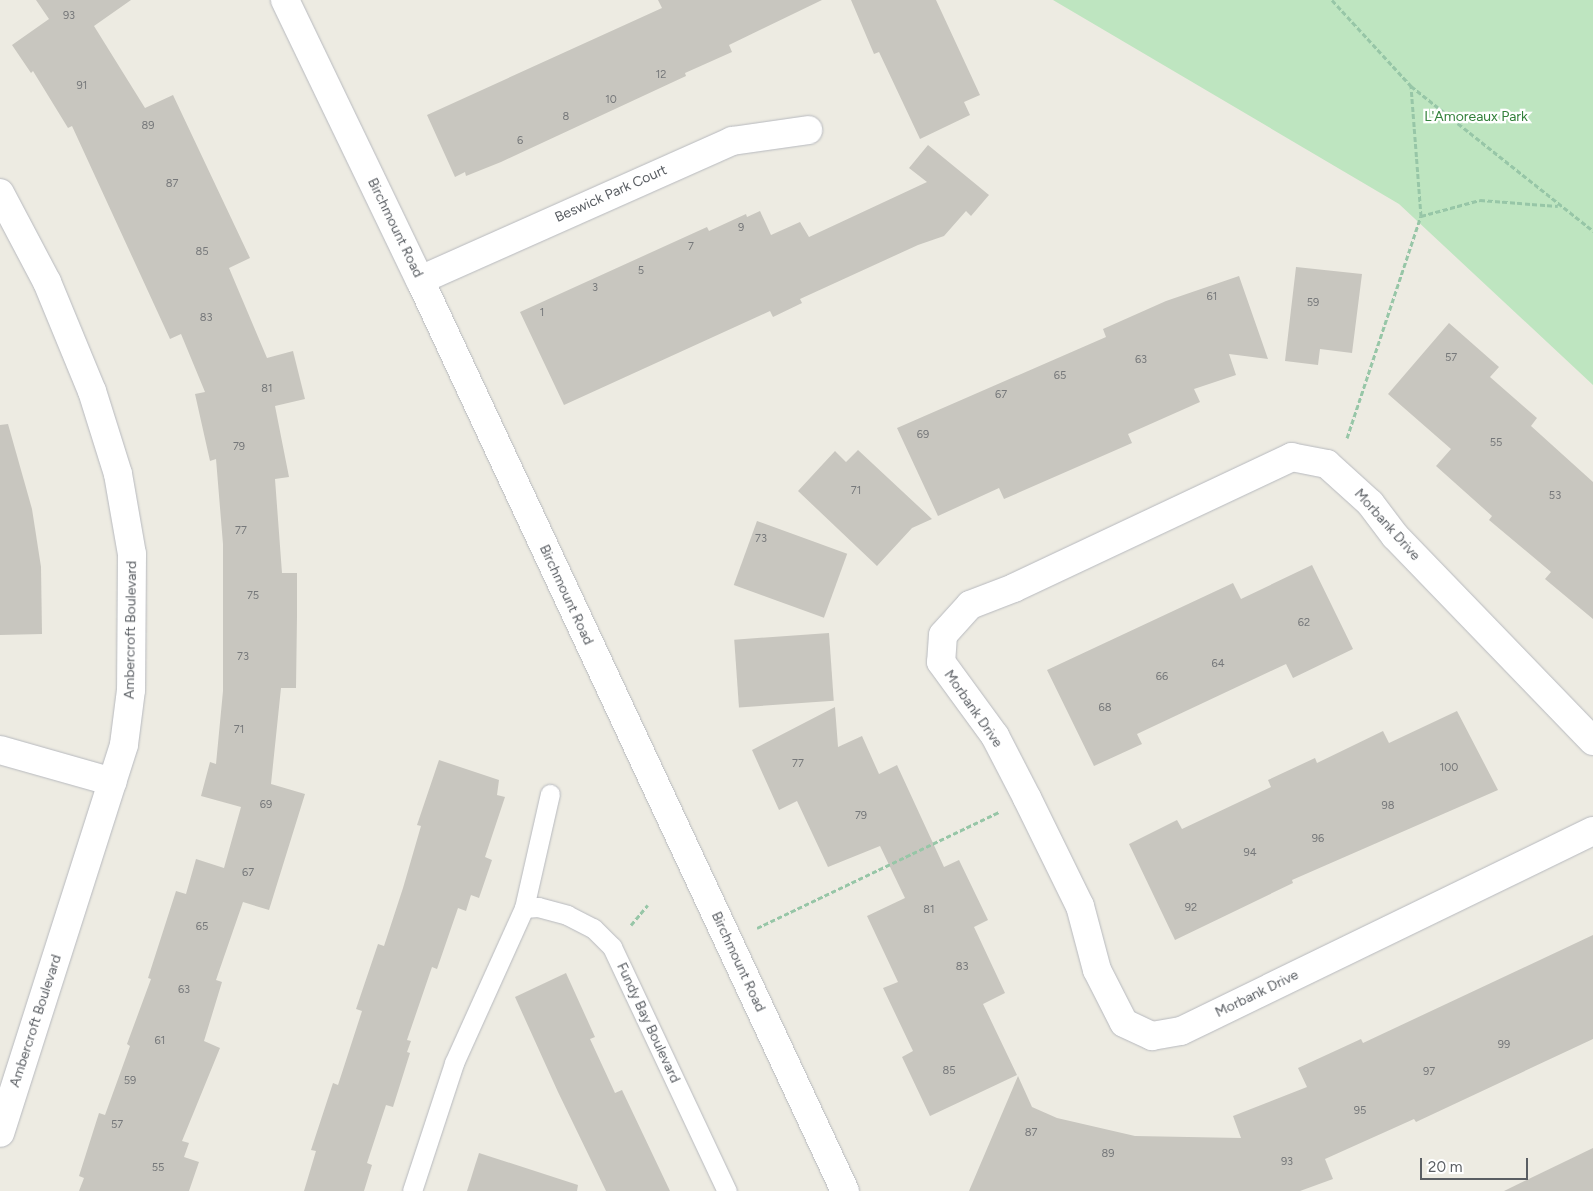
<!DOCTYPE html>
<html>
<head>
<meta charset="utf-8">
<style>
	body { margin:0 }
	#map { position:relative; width:1593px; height:1191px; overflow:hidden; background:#edebe2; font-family:Figtree,sans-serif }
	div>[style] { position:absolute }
	.green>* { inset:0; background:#bee5c0 }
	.building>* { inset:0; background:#c8c6bf; transform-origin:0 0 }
	.path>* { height:3px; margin-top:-1.5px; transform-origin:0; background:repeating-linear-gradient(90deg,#97c6a7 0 5px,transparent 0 7.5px) }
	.roads { filter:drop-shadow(0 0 1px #b7b9be) drop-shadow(0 0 1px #b7b9be) }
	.service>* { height:19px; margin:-9.5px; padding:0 9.5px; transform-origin:9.5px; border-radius:9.5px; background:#fff }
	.minor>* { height:28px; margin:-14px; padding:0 14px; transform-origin:14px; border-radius:14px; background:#fff }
	.secondary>* { height:28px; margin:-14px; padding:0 14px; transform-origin:14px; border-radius:14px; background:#fff }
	span { translate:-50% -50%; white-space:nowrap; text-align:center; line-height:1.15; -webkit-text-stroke:4.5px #fff; paint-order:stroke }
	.number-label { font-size:11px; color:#76787a }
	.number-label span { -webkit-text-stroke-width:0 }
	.park-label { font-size:14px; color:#33813b }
	.street-label { font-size:14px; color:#5a5e63 }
	.scale { position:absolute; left:1420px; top:1158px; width:108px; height:22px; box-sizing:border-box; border:2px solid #5a5e63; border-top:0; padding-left:6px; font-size:15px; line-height:18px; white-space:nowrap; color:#5a5e63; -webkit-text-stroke:4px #fff; paint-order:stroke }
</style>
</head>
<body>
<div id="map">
	<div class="green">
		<div style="clip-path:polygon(1053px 0,1593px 0,1593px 385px,1399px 204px)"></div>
	</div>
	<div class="building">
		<div style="clip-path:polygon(36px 0,131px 0,94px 26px,145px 108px,173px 95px,250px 258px,229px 268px,267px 358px,293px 351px,305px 399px,275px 406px,289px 477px,275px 479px,282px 573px,297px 573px,297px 616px,296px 688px,281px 688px,271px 784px,305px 794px,269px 910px,243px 902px,216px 980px,222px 982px,204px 1041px,220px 1048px,182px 1141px,189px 1143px,184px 1157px,199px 1162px,189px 1191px,79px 1191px,84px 1178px,79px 1176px,99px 1113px,105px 1115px,130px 1046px,127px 1044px,151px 979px,148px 978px,176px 891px,186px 894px,196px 859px,224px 868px,241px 807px,201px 796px,210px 762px,216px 764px,223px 691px,223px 544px,216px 459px,210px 461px,195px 394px,205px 392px,181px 334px,170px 339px,72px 126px,68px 128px,33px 71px,31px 73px,12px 45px,49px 19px)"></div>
		<div style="clip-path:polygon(658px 0,822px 0,729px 45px,732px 52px,685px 73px,686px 76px,501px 162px,466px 176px,465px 172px,455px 177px,427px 115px,662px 8px)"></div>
		<div style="clip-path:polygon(851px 0,936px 0,980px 95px,964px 102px,970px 115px,920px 139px,879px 52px,874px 54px)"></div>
		<div style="clip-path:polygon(928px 145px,989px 195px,971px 216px,966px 211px,944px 236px,918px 245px,800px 299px,802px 303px,773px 317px,770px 311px,564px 405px,520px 312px,707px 227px,709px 231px,746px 214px,747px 217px,760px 211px,771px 235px,800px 222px,809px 237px,927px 182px,909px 168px)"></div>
		<div style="clip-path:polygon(1296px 267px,1362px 274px,1352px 353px,1320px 349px,1318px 365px,1285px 361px)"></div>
		<div style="clip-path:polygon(1239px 276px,1268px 359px,1229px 354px,1236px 375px,1194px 389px,1200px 402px,1128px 434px,1132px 443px,1004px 499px,999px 488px,938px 516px,897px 428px,1106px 337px,1103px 329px,1166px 301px)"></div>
		<div style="clip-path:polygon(1449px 323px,1499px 367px,1490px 377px,1537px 418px,1531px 426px,1593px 482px,1593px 619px,1545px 579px,1551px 572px,1489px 520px,1492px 516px,1436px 466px,1451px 449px,1388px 394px)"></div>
		<div style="clip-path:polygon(8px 424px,32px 509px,41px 567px,42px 634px,0 635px,0 425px)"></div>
		<div style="clip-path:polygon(858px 450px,932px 519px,912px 528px,877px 566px,798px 491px,835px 451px,846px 462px)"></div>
		<div style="left:757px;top:521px;width:96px;height:68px;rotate:20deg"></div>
		<div style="clip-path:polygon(1312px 565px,1353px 649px,1293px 678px,1286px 664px,1137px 734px,1142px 744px,1094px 766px,1047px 670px,1233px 583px,1241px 599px)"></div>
		<div style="left:829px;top:633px;width:68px;height:95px;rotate:86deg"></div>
		<div style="clip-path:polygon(835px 707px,838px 747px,862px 736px,879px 774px,897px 765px,944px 867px,959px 860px,988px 920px,974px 927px,1005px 993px,983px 1004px,1017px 1075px,930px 1116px,902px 1057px,913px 1051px,883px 988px,898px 982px,867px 916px,905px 898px,880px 846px,828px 867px,797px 801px,779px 810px,752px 750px)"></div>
		<div style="clip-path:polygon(1457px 711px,1498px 790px,1292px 880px,1293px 883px,1175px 940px,1129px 844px,1177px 820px,1182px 829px,1271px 787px,1268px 780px,1315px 758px,1317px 763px,1383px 731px,1389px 743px)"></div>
		<div style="clip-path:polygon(439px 760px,499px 780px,497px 795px,505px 797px,485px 857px,492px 860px,479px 898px,471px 895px,466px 911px,458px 908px,437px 969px,432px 967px,407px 1040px,411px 1041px,407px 1052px,410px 1053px,393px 1107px,386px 1105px,367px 1163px,372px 1165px,364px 1191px,304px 1191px,316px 1151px,311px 1150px,333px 1083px,338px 1085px,362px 1011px,356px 1009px,378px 944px,384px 946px,403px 888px,421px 826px,417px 825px)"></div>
		<div style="clip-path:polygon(1593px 935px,1593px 1039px,1416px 1122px,1414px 1119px,1325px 1159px,1333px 1179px,1300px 1191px,969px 1191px,1018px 1076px,1032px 1107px,1057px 1118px,1135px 1136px,1241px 1138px,1233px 1116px,1307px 1087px,1298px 1068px,1361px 1039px,1363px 1043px)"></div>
		<div style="clip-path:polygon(566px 973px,595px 1037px,590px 1039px,615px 1093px,622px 1090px,670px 1191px,606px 1191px,558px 1092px,515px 997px)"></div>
		<div style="clip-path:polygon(1593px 1148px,1593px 1191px,1504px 1191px)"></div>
		<div style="clip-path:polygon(479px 1153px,578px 1185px,577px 1191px,467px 1191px)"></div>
	</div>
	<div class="path">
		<div style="left:1332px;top:0;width:117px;rotate:47.4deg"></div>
		<div style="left:1411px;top:86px;width:233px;rotate:38.5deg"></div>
		<div style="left:1421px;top:216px;width:61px;rotate:-15.2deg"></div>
		<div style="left:1480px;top:200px;width:78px;rotate:4.4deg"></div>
		<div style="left:1347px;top:438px;width:234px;rotate:-71.6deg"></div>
		<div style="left:1421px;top:216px;width:130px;rotate:-94.4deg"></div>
		<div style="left:631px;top:925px;width:26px;rotate:-50deg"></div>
		<div style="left:757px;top:928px;width:268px;rotate:-25.6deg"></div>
	</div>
	<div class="roads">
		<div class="service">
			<div style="left:524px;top:908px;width:14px;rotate:-4deg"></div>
			<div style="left:538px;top:907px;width:30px;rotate:15deg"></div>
			<div style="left:567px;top:915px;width:29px;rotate:27deg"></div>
			<div style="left:593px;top:928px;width:27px;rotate:45deg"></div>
			<div style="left:612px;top:947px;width:270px;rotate:64.8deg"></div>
			<div style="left:412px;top:1191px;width:135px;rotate:-71.8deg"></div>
			<div style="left:454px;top:1063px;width:170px;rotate:-65.7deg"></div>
			<div style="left:524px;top:908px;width:117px;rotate:-77.2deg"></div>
		</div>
		<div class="minor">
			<div style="left:0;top:193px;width:101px;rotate:62.2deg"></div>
			<div style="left:47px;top:282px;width:118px;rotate:67.6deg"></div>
			<div style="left:92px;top:391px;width:87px;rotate:72.6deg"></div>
			<div style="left:118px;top:474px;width:81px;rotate:80.1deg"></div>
			<div style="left:132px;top:554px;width:136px;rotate:90.4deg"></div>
			<div style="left:131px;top:690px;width:55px;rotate:97.3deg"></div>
			<div style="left:124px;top:745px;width:407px;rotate:107.7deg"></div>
			<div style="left:420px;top:280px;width:342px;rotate:-24deg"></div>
			<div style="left:732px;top:141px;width:77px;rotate:-8.2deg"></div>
			<div style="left:1593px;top:741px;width:285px;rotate:-134deg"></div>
			<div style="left:1395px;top:536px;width:41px;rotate:-127.1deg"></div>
			<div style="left:1370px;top:503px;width:58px;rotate:-137.8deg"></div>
			<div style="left:1327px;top:464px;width:36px;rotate:-169deg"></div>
			<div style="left:1292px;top:457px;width:307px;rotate:154.8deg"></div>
			<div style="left:1014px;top:588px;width:47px;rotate:158.9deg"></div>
			<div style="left:970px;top:605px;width:40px;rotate:132deg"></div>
			<div style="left:943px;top:635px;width:27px;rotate:94deg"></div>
			<div style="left:941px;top:662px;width:92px;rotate:53.9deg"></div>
			<div style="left:995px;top:736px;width:70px;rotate:62.7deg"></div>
			<div style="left:1027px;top:798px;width:120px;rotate:63.9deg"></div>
			<div style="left:1080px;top:906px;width:66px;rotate:75.1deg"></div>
			<div style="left:1097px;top:970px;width:59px;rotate:63deg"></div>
			<div style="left:1124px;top:1023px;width:31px;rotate:25deg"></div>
			<div style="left:1152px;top:1036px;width:29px;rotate:-10deg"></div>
			<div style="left:1181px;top:1031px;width:458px;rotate:-25.9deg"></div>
			<div style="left:0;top:750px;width:117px;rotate:15.8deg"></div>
		</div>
		<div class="secondary">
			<div style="left:285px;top:0;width:311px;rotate:64.3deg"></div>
			<div style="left:420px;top:280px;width:1005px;rotate:64.99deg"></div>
		</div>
	</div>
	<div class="number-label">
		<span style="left:69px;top:16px">93</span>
		<span style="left:661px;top:75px">12</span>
		<span style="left:82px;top:86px">91</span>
		<span style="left:611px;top:100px">10</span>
		<span style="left:566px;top:117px">8</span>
		<span style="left:148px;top:126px">89</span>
		<span style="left:520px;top:141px">6</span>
		<span style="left:172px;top:184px">87</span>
		<span style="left:741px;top:228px">9</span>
		<span style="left:691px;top:247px">7</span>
		<span style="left:202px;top:252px">85</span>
		<span style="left:641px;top:271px">5</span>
		<span style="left:595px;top:288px">3</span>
		<span style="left:1212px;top:297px">61</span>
		<span style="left:1313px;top:303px">59</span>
		<span style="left:542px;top:313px">1</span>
		<span style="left:206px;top:318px">83</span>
		<span style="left:1451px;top:358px">57</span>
		<span style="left:1141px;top:360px">63</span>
		<span style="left:1060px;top:376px">65</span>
		<span style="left:267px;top:389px">81</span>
		<span style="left:1001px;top:395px">67</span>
		<span style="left:923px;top:435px">69</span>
		<span style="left:1496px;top:443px">55</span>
		<span style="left:239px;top:447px">79</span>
		<span style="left:856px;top:491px">71</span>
		<span style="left:1555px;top:496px">53</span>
		<span style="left:241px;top:531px">77</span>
		<span style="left:761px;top:539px">73</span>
		<span style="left:253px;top:596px">75</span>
		<span style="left:1304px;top:623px">62</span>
		<span style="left:243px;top:657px">73</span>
		<span style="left:1218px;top:664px">64</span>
		<span style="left:1162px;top:677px">66</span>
		<span style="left:1105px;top:708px">68</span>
		<span style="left:239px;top:730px">71</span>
		<span style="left:798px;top:764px">77</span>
		<span style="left:1449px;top:768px">100</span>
		<span style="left:266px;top:805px">69</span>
		<span style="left:1388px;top:806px">98</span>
		<span style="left:861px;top:816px">79</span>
		<span style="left:1318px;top:839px">96</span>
		<span style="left:1250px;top:853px">94</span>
		<span style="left:248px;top:873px">67</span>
		<span style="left:1191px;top:908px">92</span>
		<span style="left:929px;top:910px">81</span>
		<span style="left:202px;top:927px">65</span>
		<span style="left:962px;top:967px">83</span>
		<span style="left:184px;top:990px">63</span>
		<span style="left:160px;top:1041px">61</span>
		<span style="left:1504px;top:1045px">99</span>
		<span style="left:949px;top:1071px">85</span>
		<span style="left:1429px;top:1072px">97</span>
		<span style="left:130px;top:1081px">59</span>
		<span style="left:1360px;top:1111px">95</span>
		<span style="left:117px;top:1125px">57</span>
		<span style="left:1031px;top:1133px">87</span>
		<span style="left:1108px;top:1154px">89</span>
		<span style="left:1287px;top:1162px">93</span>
		<span style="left:158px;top:1168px">55</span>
	</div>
	<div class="park-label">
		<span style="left:1476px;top:117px">L'Amoreaux Park</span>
	</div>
	<div class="street-label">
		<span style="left:611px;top:194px;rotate:-24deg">Beswick Park Court</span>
		<span style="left:395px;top:228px;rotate:64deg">Birchmount Road</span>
		<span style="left:1387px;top:525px;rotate:48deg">Morbank Drive</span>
		<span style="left:566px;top:595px;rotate:65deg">Birchmount Road</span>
		<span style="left:131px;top:630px;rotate:-89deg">Ambercroft Boulevard</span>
		<span style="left:973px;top:709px;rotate:55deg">Morbank Drive</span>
		<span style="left:738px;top:962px;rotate:65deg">Birchmount Road</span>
		<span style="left:1257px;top:994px;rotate:-26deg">Morbank Drive</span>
		<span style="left:36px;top:1021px;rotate:-72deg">Ambercroft Boulevard</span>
		<span style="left:648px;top:1023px;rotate:65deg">Fundy Bay Boulevard</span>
	</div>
	<div class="scale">20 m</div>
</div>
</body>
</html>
